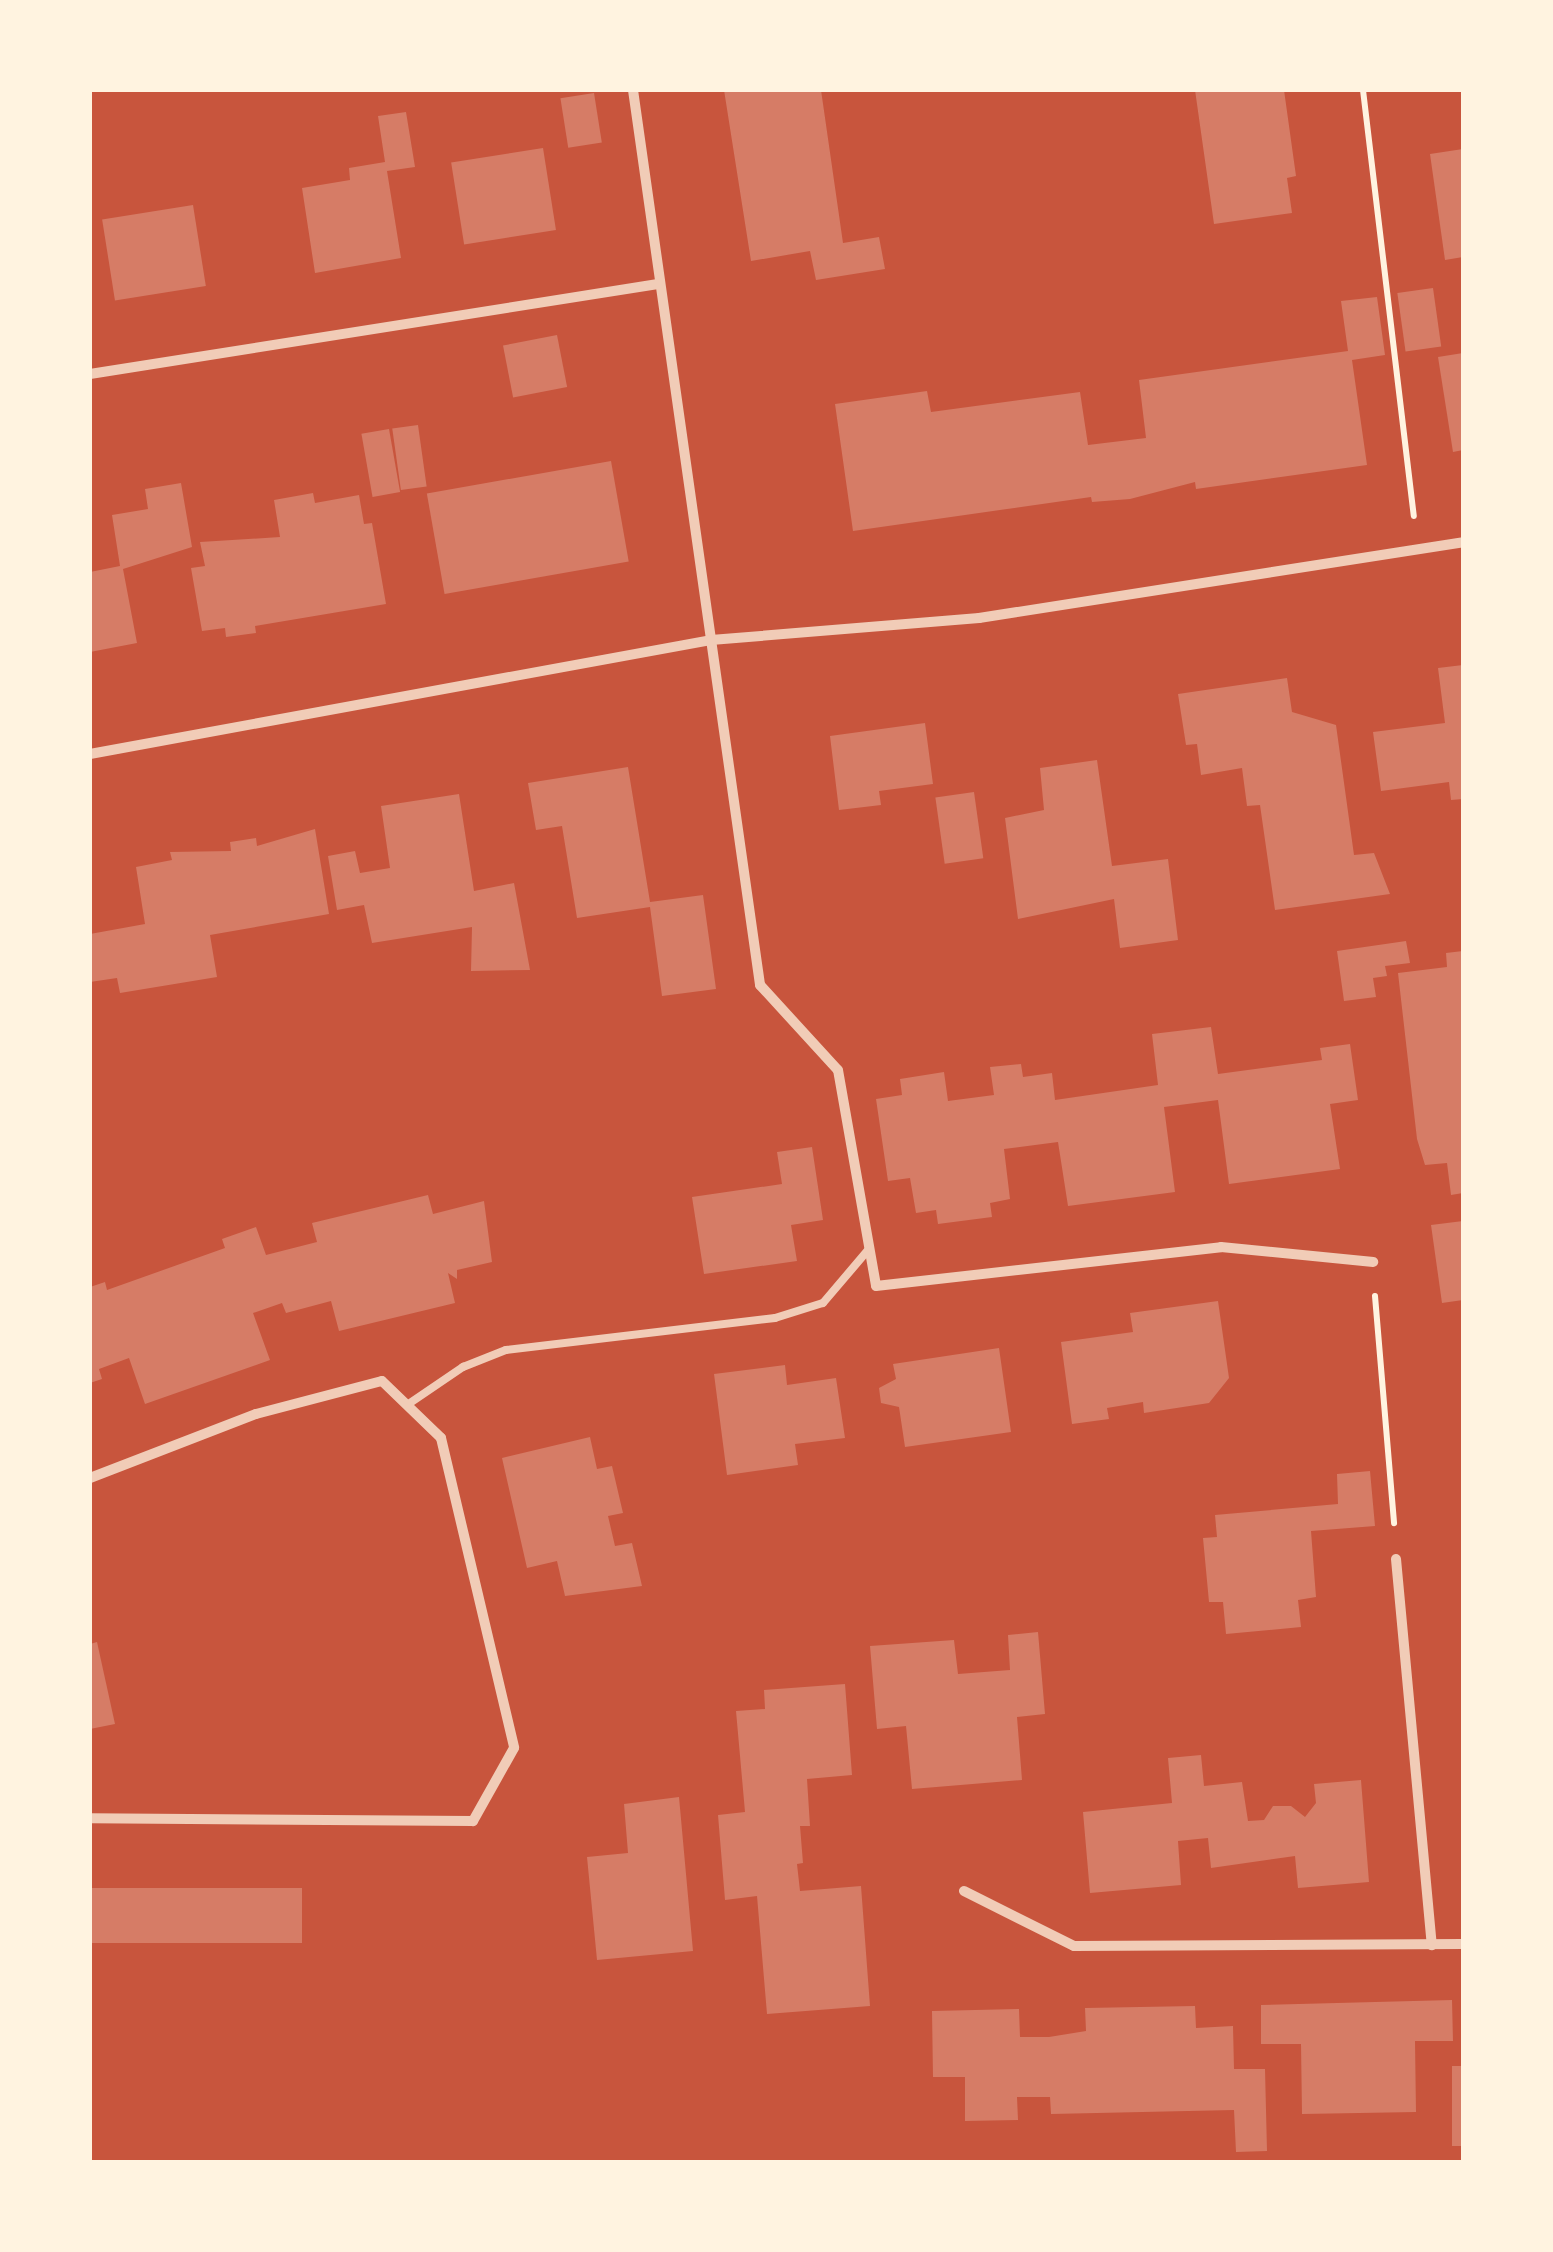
<!DOCTYPE html>
<html>
<head>
<meta charset="utf-8">
<style>
	body { margin:0 }
	#map { position:relative; width:1553px; height:2252px; overflow:hidden; background:#c8553d; font-family:"Playfair Display",serif }
	div>[style] { position:absolute }
	.building>* { inset:0; background:#d67c66; transform-origin:0 0 }
	.path>* { height:6px; margin:-3px; padding:0 3px; transform-origin:3px; border-radius:3px; background:#fff3e0 }
	.service>* { height:8px; margin:-4px; padding:0 4px; transform-origin:4px; border-radius:4px; background:#f1ccb7 }
	.minor>* { height:10px; margin:-5px; padding:0 5px; transform-origin:5px; border-radius:5px; background:#f1ccb7 }
	span { translate:-50% -50%; white-space:nowrap; text-align:center; line-height:1.15; -webkit-text-stroke:8px #fff3e0; paint-order:stroke }
	.frame { position:absolute; inset:0; border:92px solid #fff3e0; pointer-events:none }
</style>
</head>
<body>
<div id="map">
	<div class="building">
		<div style="clip-path:polygon(724px 90px,821px 90px,843px 243px,879px 237px,885px 269px,816px 280px,810px 251px,751px 261px)"></div>
		<div style="clip-path:polygon(1195px 90px,1284px 90px,1296px 176px,1287px 178px,1292px 213px,1214px 224px)"></div>
		<div style="left:594px;top:93px;width:50px;height:34px;rotate:81deg"></div>
		<div style="clip-path:polygon(406px 112px,415px 167px,387px 171px,401px 258px,315px 273px,302px 188px,350px 180px,349px 168px,385px 162px,378px 116px)"></div>
		<div style="left:543px;top:148px;width:83px;height:93px;rotate:81deg"></div>
		<div style="clip-path:polygon(1463px 149px,1463px 257px,1445px 260px,1430px 154px)"></div>
		<div style="left:193px;top:205px;width:82px;height:92px;rotate:81deg"></div>
		<div style="left:1433px;top:288px;width:59px;height:36px;rotate:82deg"></div>
		<div style="clip-path:polygon(1377px 297px,1385px 355px,1352px 360px,1367px 465px,1196px 489px,1195px 482px,1130px 499px,1092px 502px,1091px 497px,853px 531px,835px 404px,927px 391px,931px 412px,1080px 392px,1088px 445px,1146px 438px,1139px 380px,1348px 351px,1341px 301px)"></div>
		<div style="left:557px;top:335px;width:53px;height:55px;rotate:79deg"></div>
		<div style="clip-path:polygon(1463px 353px,1463px 450px,1453px 452px,1438px 357px)"></div>
		<div style="left:418px;top:425px;width:62px;height:26px;rotate:82deg"></div>
		<div style="left:389px;top:429px;width:64px;height:28px;rotate:80deg"></div>
		<div style="left:611px;top:461px;width:102px;height:187px;rotate:80deg"></div>
		<div style="clip-path:polygon(181px 483px,192px 547px,123px 569px,137px 643px,90px 652px,90px 572px,120px 566px,112px 515px,148px 509px,145px 489px)"></div>
		<div style="clip-path:polygon(313px 493px,315px 503px,359px 495px,364px 524px,372px 523px,386px 604px,255px 626px,256px 633px,226px 637px,225px 628px,202px 631px,191px 568px,205px 566px,200px 542px,280px 537px,274px 500px)"></div>
		<div style="clip-path:polygon(1463px 665px,1463px 799px,1451px 800px,1449px 782px,1381px 791px,1373px 732px,1445px 723px,1438px 668px)"></div>
		<div style="clip-path:polygon(1287px 678px,1292px 712px,1336px 725px,1354px 855px,1374px 853px,1390px 894px,1275px 910px,1260px 805px,1247px 806px,1242px 768px,1201px 775px,1197px 744px,1186px 745px,1178px 694px)"></div>
		<div style="clip-path:polygon(925px 723px,933px 784px,879px 791px,881px 805px,839px 810px,830px 736px)"></div>
		<div style="clip-path:polygon(1097px 760px,1112px 866px,1168px 859px,1178px 940px,1120px 948px,1114px 899px,1018px 919px,1005px 818px,1044px 810px,1040px 768px)"></div>
		<div style="clip-path:polygon(628px 767px,650px 902px,703px 895px,716px 989px,662px 996px,650px 907px,577px 918px,562px 826px,536px 830px,528px 783px)"></div>
		<div style="left:974px;top:792px;width:67px;height:39px;rotate:82deg"></div>
		<div style="clip-path:polygon(459px 794px,474px 891px,514px 883px,530px 970px,471px 971px,472px 927px,372px 943px,364px 905px,337px 910px,328px 856px,355px 851px,360px 873px,390px 868px,381px 806px)"></div>
		<div style="clip-path:polygon(315px 829px,329px 914px,210px 935px,217px 977px,120px 993px,117px 978px,90px 982px,90px 934px,145px 924px,136px 867px,172px 860px,170px 852px,231px 851px,230px 842px,256px 838px,257px 846px)"></div>
		<div style="clip-path:polygon(1406px 941px,1410px 963px,1385px 966px,1387px 976px,1373px 978px,1376px 997px,1344px 1001px,1337px 951px)"></div>
		<div style="clip-path:polygon(1463px 951px,1463px 1193px,1451px 1195px,1447px 1163px,1425px 1165px,1417px 1139px,1398px 973px,1447px 967px,1446px 953px)"></div>
		<div style="clip-path:polygon(1211px 1027px,1218px 1074px,1322px 1060px,1320px 1048px,1350px 1044px,1358px 1100px,1330px 1104px,1340px 1169px,1229px 1184px,1218px 1100px,1164px 1107px,1175px 1192px,1068px 1206px,1058px 1142px,1004px 1149px,1010px 1199px,990px 1203px,992px 1217px,938px 1224px,936px 1210px,916px 1213px,910px 1178px,888px 1181px,876px 1099px,902px 1095px,900px 1079px,944px 1072px,948px 1101px,994px 1095px,990px 1067px,1021px 1064px,1023px 1077px,1052px 1073px,1055px 1100px,1158px 1085px,1152px 1034px)"></div>
		<div style="clip-path:polygon(812px 1147px,823px 1220px,791px 1225px,797px 1261px,704px 1274px,692px 1197px,782px 1184px,777px 1152px)"></div>
		<div style="clip-path:polygon(428px 1195px,433px 1214px,484px 1201px,492px 1262px,457px 1270px,457px 1279px,448px 1273px,455px 1303px,339px 1331px,331px 1301px,286px 1313px,282px 1303px,253px 1313px,270px 1360px,145px 1404px,129px 1358px,99px 1369px,102px 1379px,90px 1383px,90px 1287px,105px 1282px,107px 1290px,225px 1248px,222px 1239px,256px 1227px,266px 1255px,317px 1242px,312px 1223px)"></div>
		<div style="clip-path:polygon(1463px 1221px,1463px 1300px,1442px 1303px,1431px 1225px)"></div>
		<div style="clip-path:polygon(1218px 1301px,1229px 1378px,1209px 1403px,1144px 1413px,1143px 1402px,1107px 1408px,1109px 1419px,1072px 1424px,1061px 1342px,1133px 1332px,1130px 1313px)"></div>
		<div style="clip-path:polygon(999px 1348px,1011px 1432px,905px 1447px,899px 1407px,881px 1403px,879px 1388px,896px 1379px,893px 1364px)"></div>
		<div style="clip-path:polygon(785px 1365px,787px 1385px,836px 1378px,845px 1438px,795px 1444px,798px 1465px,727px 1475px,714px 1374px)"></div>
		<div style="clip-path:polygon(590px 1437px,597px 1469px,612px 1466px,623px 1513px,608px 1516px,615px 1546px,632px 1543px,642px 1586px,565px 1596px,557px 1561px,527px 1568px,502px 1458px)"></div>
		<div style="clip-path:polygon(1370px 1471px,1375px 1526px,1311px 1531px,1316px 1597px,1298px 1600px,1301px 1627px,1226px 1634px,1223px 1602px,1209px 1602px,1203px 1538px,1217px 1537px,1215px 1515px,1338px 1504px,1337px 1474px)"></div>
		<div style="clip-path:polygon(1038px 1632px,1045px 1714px,1017px 1717px,1022px 1780px,912px 1789px,906px 1726px,877px 1729px,870px 1646px,954px 1640px,958px 1674px,1010px 1670px,1008px 1635px)"></div>
		<div style="clip-path:polygon(97px 1642px,115px 1724px,90px 1729px,90px 1644px)"></div>
		<div style="clip-path:polygon(845px 1684px,852px 1775px,807px 1779px,810px 1826px,800px 1826px,803px 1863px,797px 1864px,800px 1891px,861px 1886px,870px 2006px,767px 2014px,757px 1896px,725px 1900px,718px 1815px,745px 1812px,736px 1711px,765px 1709px,764px 1690px)"></div>
		<div style="clip-path:polygon(1201px 1755px,1204px 1786px,1242px 1782px,1248px 1821px,1264px 1820px,1273px 1806px,1291px 1806px,1305px 1817px,1316px 1803px,1314px 1784px,1361px 1780px,1369px 1882px,1298px 1888px,1295px 1856px,1211px 1868px,1208px 1838px,1178px 1841px,1181px 1885px,1090px 1893px,1083px 1812px,1172px 1803px,1168px 1758px)"></div>
		<div style="clip-path:polygon(679px 1797px,693px 1951px,597px 1960px,587px 1857px,628px 1853px,624px 1804px)"></div>
		<div style="left:90px;top:1888px;width:212px;height:55px"></div>
		<div style="clip-path:polygon(1452px 2000px,1453px 2041px,1415px 2041px,1416px 2112px,1302px 2114px,1301px 2044px,1261px 2044px,1261px 2005px)"></div>
		<div style="clip-path:polygon(1195px 2006px,1196px 2028px,1233px 2026px,1234px 2069px,1265px 2069px,1267px 2151px,1236px 2152px,1234px 2110px,1051px 2114px,1050px 2097px,1017px 2097px,1018px 2120px,965px 2121px,965px 2077px,933px 2077px,932px 2011px,1019px 2009px,1020px 2037px,1049px 2037px,1086px 2031px,1085px 2008px)"></div>
		<div style="left:1452px;top:2066px;width:11px;height:80px"></div>
	</div>
	<div class="path">
		<div style="left:1363px;top:90px;width:429px;rotate:83.2deg"></div>
		<div style="left:1375px;top:1296px;width:228px;rotate:85.2deg"></div>
	</div>
	<div class="service">
		<div style="left:407px;top:1405px;width:68px;rotate:-34.2deg"></div>
		<div style="left:463px;top:1367px;width:46px;rotate:-21.6deg"></div>
		<div style="left:506px;top:1350px;width:271px;rotate:-6.8deg"></div>
		<div style="left:775px;top:1318px;width:50px;rotate:-17.4deg"></div>
		<div style="left:823px;top:1303px;width:71px;rotate:-49.6deg"></div>
	</div>
	<div class="minor">
		<div style="left:633px;top:90px;width:904px;rotate:81.92deg"></div>
		<div style="left:760px;top:985px;width:115px;rotate:47.5deg"></div>
		<div style="left:838px;top:1070px;width:219px;rotate:80deg"></div>
		<div style="left:876px;top:1286px;width:347px;rotate:-6.4deg"></div>
		<div style="left:1221px;top:1247px;width:153px;rotate:5.6deg"></div>
		<div style="left:90px;top:374px;width:575px;rotate:-9deg"></div>
		<div style="left:90px;top:754px;width:631px;rotate:-10.4deg"></div>
		<div style="left:711px;top:640px;width:269px;rotate:-4.7deg"></div>
		<div style="left:979px;top:618px;width:490px;rotate:-8.9deg"></div>
		<div style="left:90px;top:1478px;width:178px;rotate:-21.1deg"></div>
		<div style="left:256px;top:1414px;width:130px;rotate:-14.7deg"></div>
		<div style="left:382px;top:1381px;width:82px;rotate:44deg"></div>
		<div style="left:441px;top:1438px;width:318px;rotate:76.7deg"></div>
		<div style="left:514px;top:1748px;width:84px;rotate:119.3deg"></div>
		<div style="left:473px;top:1821px;width:383px;rotate:-179.6deg"></div>
		<div style="left:1396px;top:1559px;width:388px;rotate:84.7deg"></div>
		<div style="left:964px;top:1891px;width:123px;rotate:26.6deg"></div>
		<div style="left:1074px;top:1946px;width:389px;rotate:-0.3deg"></div>
	</div>
	<div class="frame"></div>
</div>
</body>
</html>
